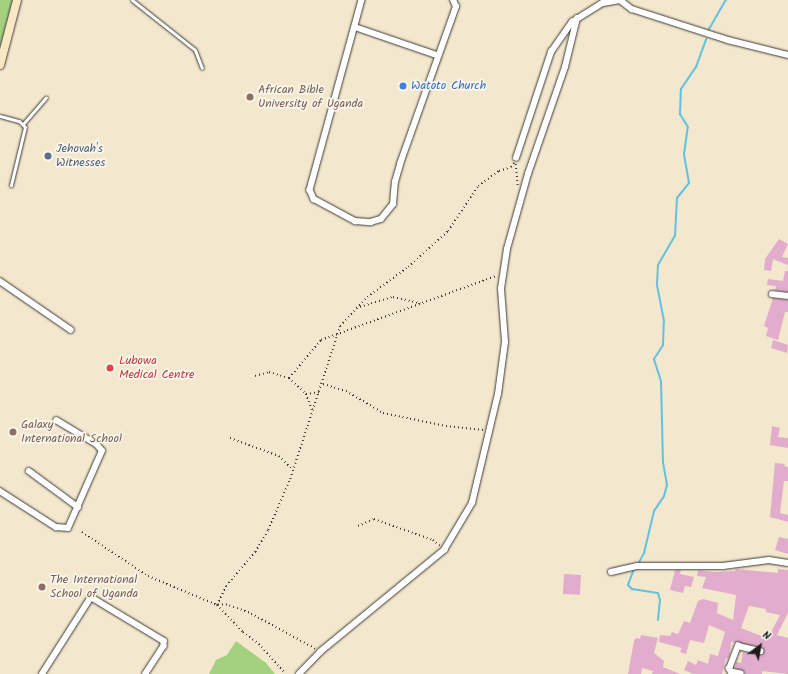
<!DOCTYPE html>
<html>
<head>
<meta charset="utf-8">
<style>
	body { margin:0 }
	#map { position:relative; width:788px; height:674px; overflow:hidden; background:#f3e7cd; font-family:Kalam,sans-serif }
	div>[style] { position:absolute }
	.green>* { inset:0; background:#a3d17f }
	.stream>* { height:2px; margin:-1px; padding:0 1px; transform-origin:1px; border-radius:1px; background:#61c2df }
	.building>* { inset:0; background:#e2accd; transform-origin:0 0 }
	.path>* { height:1.5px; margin-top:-0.75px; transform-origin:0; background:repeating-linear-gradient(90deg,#3c3a37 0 1px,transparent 0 4px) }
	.roads { filter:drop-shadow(0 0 1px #3c3a37) drop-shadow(0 0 1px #3c3a37) }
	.lane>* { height:3px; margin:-1.5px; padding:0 1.5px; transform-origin:1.5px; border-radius:1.5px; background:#fff }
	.street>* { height:5.5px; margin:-2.75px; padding:0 2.75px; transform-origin:2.75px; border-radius:2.75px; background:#fff }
	.secondary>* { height:8px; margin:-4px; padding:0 4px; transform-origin:4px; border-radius:4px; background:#fae7c3 }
	.dots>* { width:11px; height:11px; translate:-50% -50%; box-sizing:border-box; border:2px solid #fbf7ec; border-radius:50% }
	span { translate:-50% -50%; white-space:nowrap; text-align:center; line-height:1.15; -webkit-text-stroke:3.5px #fbf7ec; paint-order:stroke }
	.shop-label { font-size:12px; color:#366cbe }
	.left { translate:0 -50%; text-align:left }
	.education-label { font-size:12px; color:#785e54 }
	.service-label { font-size:12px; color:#4e5e75 }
	.health-label { font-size:12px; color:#be3a42 }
	.north { position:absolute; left:740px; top:626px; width:40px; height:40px; -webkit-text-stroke:3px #fbf7ec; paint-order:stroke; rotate:32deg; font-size:11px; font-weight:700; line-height:16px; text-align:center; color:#1c1c1c }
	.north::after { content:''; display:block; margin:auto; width:14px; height:18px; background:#1c1c1c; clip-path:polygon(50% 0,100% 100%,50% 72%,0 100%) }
</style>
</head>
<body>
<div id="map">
	<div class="green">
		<div style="clip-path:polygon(0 0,13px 0,0 49px)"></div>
		<div style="clip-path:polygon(236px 641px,266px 663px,275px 674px,209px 674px,216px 660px,227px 655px)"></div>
	</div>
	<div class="stream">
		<div style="left:709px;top:29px;width:34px;rotate:-60deg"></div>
		<div style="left:638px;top:564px;width:13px;rotate:-61deg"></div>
		<div style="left:644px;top:553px;width:43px;rotate:-76.6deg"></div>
		<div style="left:654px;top:511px;width:18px;rotate:-56deg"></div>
		<div style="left:664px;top:496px;width:11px;rotate:-75deg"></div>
		<div style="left:667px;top:485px;width:22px;rotate:-100deg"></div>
		<div style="left:663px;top:463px;width:82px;rotate:-91.4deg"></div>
		<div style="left:661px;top:381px;width:23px;rotate:-108deg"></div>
		<div style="left:654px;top:359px;width:17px;rotate:-57deg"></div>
		<div style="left:663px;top:345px;width:24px;rotate:-88deg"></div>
		<div style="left:664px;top:321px;width:38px;rotate:-101deg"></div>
		<div style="left:657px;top:284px;width:19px;rotate:-87deg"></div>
		<div style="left:658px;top:265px;width:34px;rotate:-60deg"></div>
		<div style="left:675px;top:236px;width:38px;rotate:-87deg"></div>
		<div style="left:677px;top:198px;width:19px;rotate:-51deg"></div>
		<div style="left:689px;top:183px;width:29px;rotate:-100deg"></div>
		<div style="left:684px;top:154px;width:27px;rotate:-82deg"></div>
		<div style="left:688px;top:127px;width:15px;rotate:-122deg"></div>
		<div style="left:680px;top:114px;width:25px;rotate:-88deg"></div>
		<div style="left:681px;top:89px;width:27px;rotate:-56deg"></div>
		<div style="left:696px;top:67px;width:30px;rotate:-70deg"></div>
		<div style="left:634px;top:569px;width:17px;rotate:111deg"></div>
		<div style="left:628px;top:585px;width:6px;rotate:45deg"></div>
		<div style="left:632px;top:589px;width:26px;rotate:9deg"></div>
		<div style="left:658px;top:593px;width:7px;rotate:74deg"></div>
		<div style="left:660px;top:600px;width:20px;rotate:96deg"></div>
	</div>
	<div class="building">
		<div style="clip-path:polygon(779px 239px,788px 244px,782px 257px,788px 258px,788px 265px,773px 259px,771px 271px,764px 270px,765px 259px)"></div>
		<div style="clip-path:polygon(785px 271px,788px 271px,788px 292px,775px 290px,776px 286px,767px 285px,768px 279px,783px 281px)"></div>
		<div style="clip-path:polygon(773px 298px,788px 300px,788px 312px,785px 312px,778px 340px,766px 336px,768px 328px,764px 326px)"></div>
		<div style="clip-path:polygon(773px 340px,788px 345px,787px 353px,771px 348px)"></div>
		<div style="clip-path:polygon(772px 426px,780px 428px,778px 437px,788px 438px,788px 448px,770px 445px)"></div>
		<div style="clip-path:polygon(775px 463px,785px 464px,784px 466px,788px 467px,788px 481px,784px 481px,780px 513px,788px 515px,788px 522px,770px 517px)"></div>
		<div style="clip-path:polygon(779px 537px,788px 539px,788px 554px,775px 550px)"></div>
		<div style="clip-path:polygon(evenodd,736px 569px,778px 573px,778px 569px,788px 570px,788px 613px,777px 635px,788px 638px,788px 674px,762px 671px,762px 674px,745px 674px,743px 671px,735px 668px,736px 662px,741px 663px,743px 652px,761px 655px,764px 650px,761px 647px,731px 642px,730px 654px,728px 659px,726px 658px,722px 674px,693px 674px,684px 670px,688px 661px,696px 665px,698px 660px,708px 664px,710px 654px,718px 656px,725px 632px,709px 625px,704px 643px,690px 640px,686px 654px,680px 652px,682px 648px,659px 642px,660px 635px,670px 636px,672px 632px,678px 634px,684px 621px,690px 623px,698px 601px,703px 599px,718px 603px,717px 613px,733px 620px,736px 595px,702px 588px,706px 577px,697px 576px,698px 570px,714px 572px,735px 571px,736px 569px,749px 606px,766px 609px,766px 612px,780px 615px,770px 634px,766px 632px,764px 637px,741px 628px,749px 606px)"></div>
		<div style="clip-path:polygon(675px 570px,681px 570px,680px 574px,694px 577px,691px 587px,685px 586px,683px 593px,670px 590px)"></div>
		<div style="left:564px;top:574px;width:17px;height:20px;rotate:3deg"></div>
		<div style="clip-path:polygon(641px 635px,658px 638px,654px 653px,664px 661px,663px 667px,680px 674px,652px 674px,653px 671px,642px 668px,641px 674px,628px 674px,634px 641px,636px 638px,640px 639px)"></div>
	</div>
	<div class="path">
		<div style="left:516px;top:164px;width:22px;rotate:85deg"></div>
		<div style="left:356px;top:308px;width:39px;rotate:-17deg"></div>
		<div style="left:393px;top:297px;width:28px;rotate:13deg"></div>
		<div style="left:255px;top:376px;width:15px;rotate:-16deg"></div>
		<div style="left:269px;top:372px;width:21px;rotate:17deg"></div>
		<div style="left:289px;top:378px;width:23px;rotate:43deg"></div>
		<div style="left:306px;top:394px;width:17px;rotate:69deg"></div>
		<div style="left:289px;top:378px;width:50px;rotate:-49.9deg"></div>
		<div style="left:321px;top:340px;width:186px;rotate:-20.1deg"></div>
		<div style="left:323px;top:384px;width:24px;rotate:17deg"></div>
		<div style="left:346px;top:391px;width:43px;rotate:30.7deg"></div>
		<div style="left:383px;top:413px;width:64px;rotate:11.7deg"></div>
		<div style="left:446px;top:426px;width:38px;rotate:6deg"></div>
		<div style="left:306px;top:394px;width:14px;rotate:-8deg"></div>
		<div style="left:230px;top:438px;width:52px;rotate:20.2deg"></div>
		<div style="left:279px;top:456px;width:20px;rotate:45deg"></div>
		<div style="left:358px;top:526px;width:17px;rotate:-24deg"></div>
		<div style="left:374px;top:519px;width:63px;rotate:19.6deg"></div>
		<div style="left:433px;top:540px;width:9px;rotate:41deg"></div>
		<div style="left:82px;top:532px;width:79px;rotate:33.7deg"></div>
		<div style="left:148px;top:576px;width:75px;rotate:22.8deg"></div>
		<div style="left:217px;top:605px;width:37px;rotate:46deg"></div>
		<div style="left:243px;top:632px;width:20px;rotate:37deg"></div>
		<div style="left:259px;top:644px;width:40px;rotate:48deg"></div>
		<div style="left:315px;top:649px;width:75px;rotate:-151.4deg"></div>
		<div style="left:249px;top:613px;width:23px;rotate:-160deg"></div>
		<div style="left:227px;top:605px;width:10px;rotate:180deg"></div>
		<div style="left:217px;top:605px;width:21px;rotate:-65deg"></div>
		<div style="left:226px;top:586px;width:45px;rotate:-49.5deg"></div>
		<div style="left:255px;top:552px;width:26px;rotate:-59deg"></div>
		<div style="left:268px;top:530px;width:56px;rotate:-66.7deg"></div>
		<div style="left:290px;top:479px;width:161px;rotate:-71.9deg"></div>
		<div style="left:340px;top:326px;width:40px;rotate:-47deg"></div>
		<div style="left:367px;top:297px;width:51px;rotate:-36.2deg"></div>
		<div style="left:408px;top:267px;width:54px;rotate:-42deg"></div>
		<div style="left:448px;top:231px;width:54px;rotate:-56.3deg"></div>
		<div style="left:478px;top:186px;width:26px;rotate:-36deg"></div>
		<div style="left:499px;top:171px;width:13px;rotate:-18deg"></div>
		<div style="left:511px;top:167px;width:5px;rotate:-53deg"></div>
	</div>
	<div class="roads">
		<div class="lane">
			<div style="left:132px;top:0;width:80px;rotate:38.4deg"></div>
			<div style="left:195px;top:50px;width:19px;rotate:69deg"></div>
			<div style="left:0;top:116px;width:20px;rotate:15deg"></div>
			<div style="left:19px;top:121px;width:8px;rotate:45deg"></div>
			<div style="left:25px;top:127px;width:60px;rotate:103.6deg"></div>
			<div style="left:23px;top:124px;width:35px;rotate:-49deg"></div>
		</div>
		<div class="street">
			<div style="left:362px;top:0;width:197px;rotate:105.3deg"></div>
			<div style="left:310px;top:190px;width:10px;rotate:66deg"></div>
			<div style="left:314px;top:199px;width:47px;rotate:28.2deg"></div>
			<div style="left:355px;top:221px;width:16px;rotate:4deg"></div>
			<div style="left:371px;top:222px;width:10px;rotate:-17deg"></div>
			<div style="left:381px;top:219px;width:19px;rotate:-51deg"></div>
			<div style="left:393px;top:204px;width:22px;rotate:-85deg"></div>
			<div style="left:395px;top:182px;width:19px;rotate:-74deg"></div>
			<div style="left:400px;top:164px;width:167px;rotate:-70.4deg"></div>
			<div style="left:456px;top:7px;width:8px;rotate:-113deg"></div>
			<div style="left:355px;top:27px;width:87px;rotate:18.9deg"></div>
			<div style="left:516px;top:158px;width:112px;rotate:-71.7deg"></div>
			<div style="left:551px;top:52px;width:37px;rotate:-55deg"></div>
			<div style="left:572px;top:22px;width:36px;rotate:-32deg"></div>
			<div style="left:603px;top:3px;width:17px;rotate:-10deg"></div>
			<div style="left:620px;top:0;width:15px;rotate:37deg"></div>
			<div style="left:632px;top:9px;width:101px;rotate:17.9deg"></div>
			<div style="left:728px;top:40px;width:62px;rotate:14deg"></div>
			<div style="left:0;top:281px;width:86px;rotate:34.6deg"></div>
			<div style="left:772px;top:294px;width:16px;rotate:7deg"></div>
			<div style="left:29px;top:471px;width:61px;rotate:36.3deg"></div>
			<div style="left:0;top:491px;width:67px;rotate:32.7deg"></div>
			<div style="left:56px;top:527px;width:12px;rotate:5deg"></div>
			<div style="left:68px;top:528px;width:84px;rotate:-66.2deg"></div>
			<div style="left:102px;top:451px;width:8px;rotate:-130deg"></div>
			<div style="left:97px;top:445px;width:47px;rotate:-149deg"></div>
			<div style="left:611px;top:572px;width:27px;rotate:-13deg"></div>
			<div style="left:637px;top:566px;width:86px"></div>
			<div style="left:723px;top:566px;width:46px;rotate:-7.4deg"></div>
			<div style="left:769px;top:560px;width:19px;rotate:9deg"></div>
			<div style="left:42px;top:674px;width:91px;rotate:-57.5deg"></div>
			<div style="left:91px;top:597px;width:85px;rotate:31.1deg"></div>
			<div style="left:164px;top:641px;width:5px;rotate:90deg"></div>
			<div style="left:164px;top:646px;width:33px;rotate:123deg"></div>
			<div style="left:299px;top:674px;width:30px;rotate:-46deg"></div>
			<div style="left:320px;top:652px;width:161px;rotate:-39.4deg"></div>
			<div style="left:444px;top:550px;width:55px;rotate:-59.2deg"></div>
			<div style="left:472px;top:503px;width:112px;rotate:-76.6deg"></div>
			<div style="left:498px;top:394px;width:52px;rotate:-82.3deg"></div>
			<div style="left:505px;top:342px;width:53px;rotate:-94.3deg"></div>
			<div style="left:501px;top:289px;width:40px;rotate:-81.5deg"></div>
			<div style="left:507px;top:249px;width:78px;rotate:-74.4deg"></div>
			<div style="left:528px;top:174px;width:113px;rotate:-70.9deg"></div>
			<div style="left:565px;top:67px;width:50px;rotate:-76.2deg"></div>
			<div style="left:741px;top:674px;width:10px;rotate:-169deg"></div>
			<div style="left:731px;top:672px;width:4px;rotate:-124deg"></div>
			<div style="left:729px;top:669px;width:25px;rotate:-69deg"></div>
			<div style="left:738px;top:646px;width:23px;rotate:13deg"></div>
		</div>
		<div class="secondary">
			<div style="left:0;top:65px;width:67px;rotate:-75.3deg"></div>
		</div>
	</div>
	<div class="dots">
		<div style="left:403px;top:86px;background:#3f7fe0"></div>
		<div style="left:250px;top:97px;background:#8d6e63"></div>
		<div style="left:48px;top:156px;background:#5c6f8a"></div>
		<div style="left:110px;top:368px;background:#e0444e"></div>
		<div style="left:13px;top:432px;background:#8d6e63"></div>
		<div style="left:42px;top:587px;background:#8d6e63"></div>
	</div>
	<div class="shop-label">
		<span class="left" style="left:411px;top:86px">Watoto Church</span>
	</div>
	<div class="education-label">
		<span class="left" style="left:258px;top:97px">African Bible<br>University of Uganda</span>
		<span class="left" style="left:21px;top:432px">Galaxy<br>International School</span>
		<span class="left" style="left:50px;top:587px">The International<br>School of Uganda</span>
	</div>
	<div class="service-label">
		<span class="left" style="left:56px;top:156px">Jehovah's<br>Witnesses</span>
	</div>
	<div class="health-label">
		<span class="left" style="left:119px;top:368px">Lubowa<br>Medical Centre</span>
	</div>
	<div class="north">N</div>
</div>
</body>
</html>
